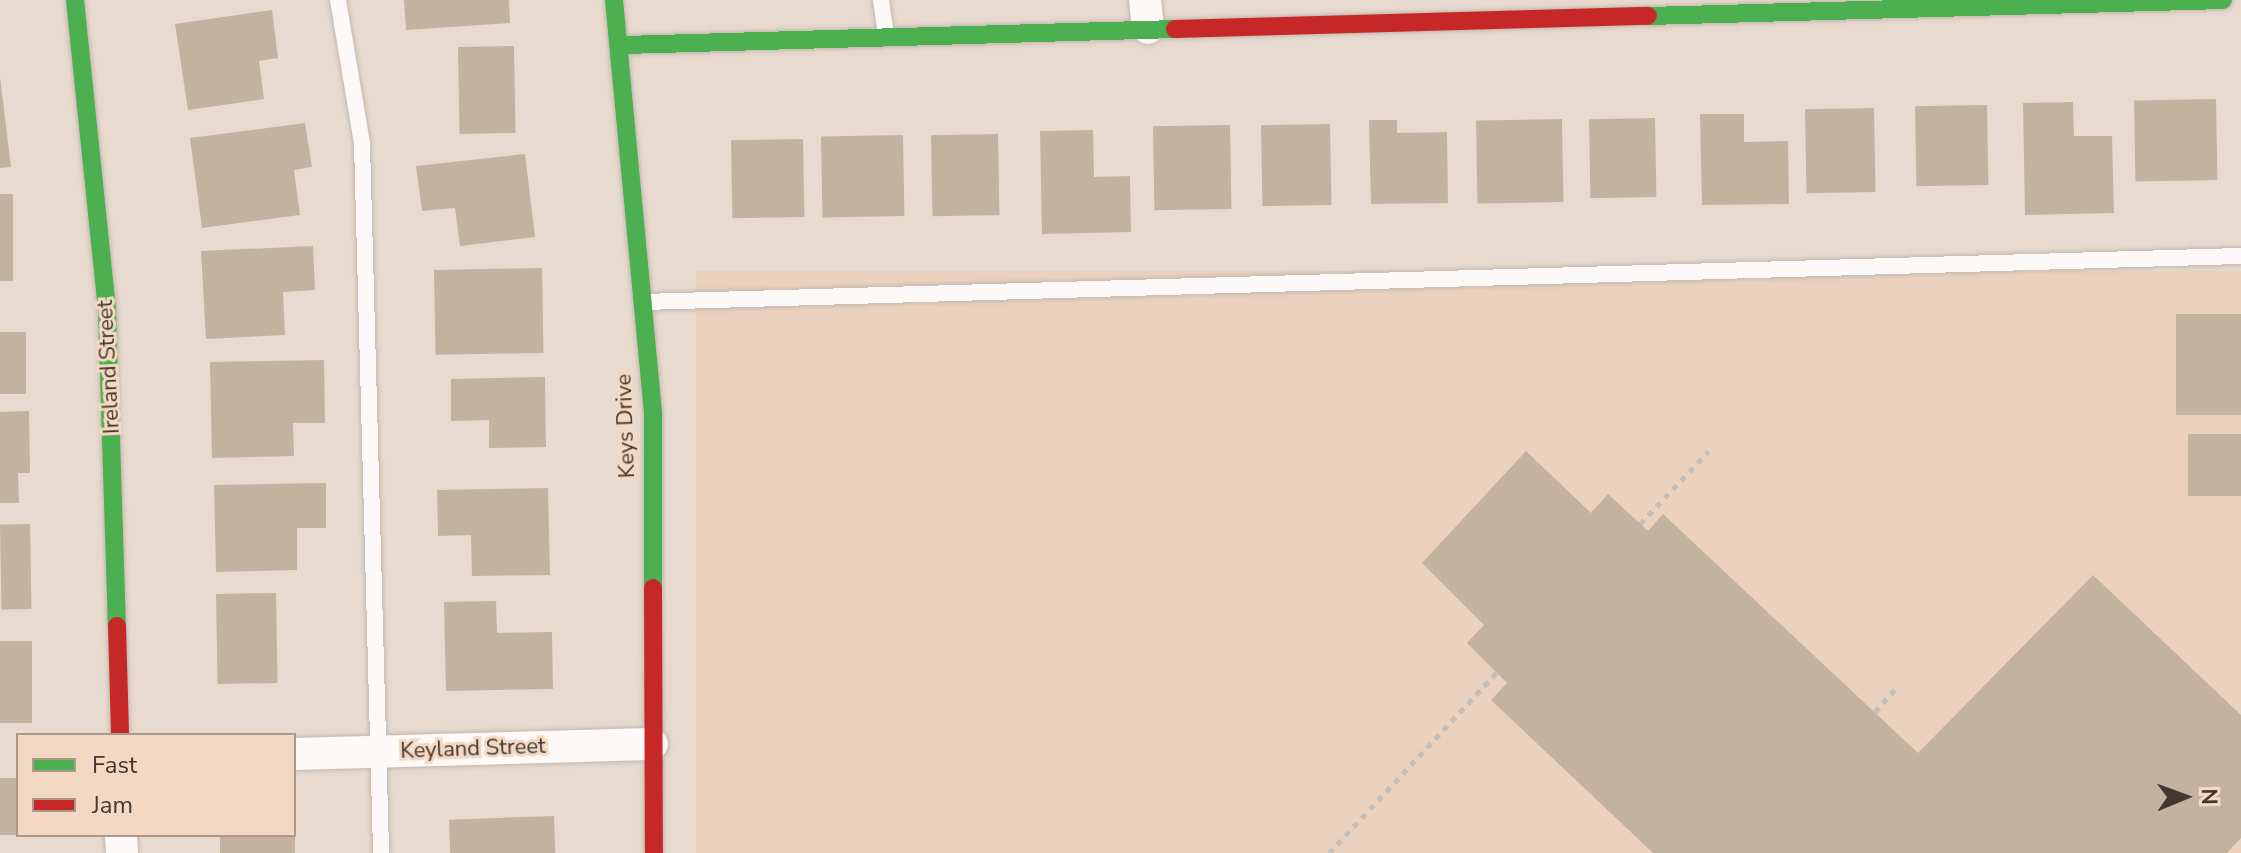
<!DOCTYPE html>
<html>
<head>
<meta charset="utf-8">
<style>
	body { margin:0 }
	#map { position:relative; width:2241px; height:853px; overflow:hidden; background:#e8dace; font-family:"Nunito Sans",sans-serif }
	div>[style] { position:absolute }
	.built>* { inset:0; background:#ead2be; transform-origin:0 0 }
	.building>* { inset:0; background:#c4b2a1; transform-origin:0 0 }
	.path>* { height:5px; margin-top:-2.5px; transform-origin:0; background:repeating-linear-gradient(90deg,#c4bfbb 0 6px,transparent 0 12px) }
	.roads { filter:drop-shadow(0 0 2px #c3b8af) drop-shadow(0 0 2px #c3b8af) }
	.lane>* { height:16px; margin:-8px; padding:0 8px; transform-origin:8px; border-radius:8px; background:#fcf9f8 }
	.street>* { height:32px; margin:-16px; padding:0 16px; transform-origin:16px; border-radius:16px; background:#fcf9f8 }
	.fast>* { height:18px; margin:-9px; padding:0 9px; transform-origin:9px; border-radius:9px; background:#4caf50 }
	.jam>* { height:18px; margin:-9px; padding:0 9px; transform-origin:9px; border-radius:9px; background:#c62828 }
	span { translate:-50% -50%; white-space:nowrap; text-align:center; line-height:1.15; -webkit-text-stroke:6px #f3d9c4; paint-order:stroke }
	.street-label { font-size:22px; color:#423830 }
	.legend { position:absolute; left:16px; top:733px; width:280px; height:104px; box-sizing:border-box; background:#f3d9c4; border:2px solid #ac9989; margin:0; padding:10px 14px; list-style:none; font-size:24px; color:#423830 }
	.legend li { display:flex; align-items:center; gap:16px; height:40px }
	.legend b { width:40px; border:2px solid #ac9989 }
	.north { position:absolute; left:2145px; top:757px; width:80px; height:80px; -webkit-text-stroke:6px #f3d9c4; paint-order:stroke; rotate:89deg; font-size:22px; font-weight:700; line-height:32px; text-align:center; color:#423830 }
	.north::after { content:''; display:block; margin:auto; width:28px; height:36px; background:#423830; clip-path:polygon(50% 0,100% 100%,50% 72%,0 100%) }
</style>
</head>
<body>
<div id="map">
	<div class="built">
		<div style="left:2241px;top:271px;width:582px;height:1545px;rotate:90deg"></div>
	</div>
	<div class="building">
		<div style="clip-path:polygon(404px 0,509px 0,510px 23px,406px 30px)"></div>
		<div style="clip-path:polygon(272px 10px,278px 58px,259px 61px,264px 99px,188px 110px,175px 24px)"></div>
		<div style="left:514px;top:46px;width:87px;height:56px;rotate:89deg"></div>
		<div style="clip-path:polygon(0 77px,11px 167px,0 168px)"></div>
		<div style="left:2216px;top:99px;width:81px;height:82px;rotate:89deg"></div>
		<div style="clip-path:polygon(2073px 102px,2074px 136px,2112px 136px,2114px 213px,2025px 215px,2023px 103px)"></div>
		<div style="left:1987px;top:105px;width:80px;height:72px;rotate:89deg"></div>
		<div style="left:1874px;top:108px;width:84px;height:69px;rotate:89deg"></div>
		<div style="clip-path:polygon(1700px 114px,1744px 114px,1744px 142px,1788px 141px,1789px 204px,1702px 205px)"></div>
		<div style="left:1655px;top:118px;width:79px;height:66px;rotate:89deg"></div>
		<div style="left:1562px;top:119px;width:83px;height:86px;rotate:89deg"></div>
		<div style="clip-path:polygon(1369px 120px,1397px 120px,1397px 133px,1447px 132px,1448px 203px,1371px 204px)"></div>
		<div style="clip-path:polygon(305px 123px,312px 167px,294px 170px,300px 215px,202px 228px,190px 138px)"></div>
		<div style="left:1330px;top:124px;width:81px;height:69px;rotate:89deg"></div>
		<div style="left:1230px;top:125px;width:84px;height:77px;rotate:89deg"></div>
		<div style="clip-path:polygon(1093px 130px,1094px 177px,1130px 176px,1131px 232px,1042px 234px,1040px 131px)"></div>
		<div style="left:998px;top:134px;width:81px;height:67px;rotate:89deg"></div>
		<div style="left:903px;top:135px;width:81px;height:82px;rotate:89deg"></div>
		<div style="left:803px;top:139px;width:78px;height:72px;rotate:89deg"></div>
		<div style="clip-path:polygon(525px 154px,535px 237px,460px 246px,455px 208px,422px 211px,416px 166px)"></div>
		<div style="left:0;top:194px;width:13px;height:87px"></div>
		<div style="clip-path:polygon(313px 246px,315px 290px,283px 292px,285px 335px,206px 339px,201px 251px)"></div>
		<div style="left:542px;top:268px;width:85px;height:108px;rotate:89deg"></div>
		<div style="left:2241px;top:314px;width:101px;height:65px;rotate:90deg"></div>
		<div style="left:0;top:332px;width:26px;height:62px"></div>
		<div style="clip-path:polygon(324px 360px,325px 423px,293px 423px,294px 456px,212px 458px,210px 362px)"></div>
		<div style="clip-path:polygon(545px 377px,546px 447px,489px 448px,489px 420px,451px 421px,451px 379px)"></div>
		<div style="clip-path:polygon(29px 411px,30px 473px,18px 473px,19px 503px,0 503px,0 412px)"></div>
		<div style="left:2241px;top:434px;width:62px;height:53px;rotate:90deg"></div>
		<div style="clip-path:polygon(1526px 451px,1591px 513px,1608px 494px,1648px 531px,1663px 514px,1918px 753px,2093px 575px,2241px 715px,2241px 838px,2227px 853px,1653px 853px,1491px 700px,1507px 683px,1467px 643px,1484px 625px,1422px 563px)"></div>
		<div style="clip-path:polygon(326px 483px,326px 528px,297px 528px,297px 570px,216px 572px,214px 485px)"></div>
		<div style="clip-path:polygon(548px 488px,550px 575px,472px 576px,471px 535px,438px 536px,437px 490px)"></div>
		<div style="left:30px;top:524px;width:85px;height:30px;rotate:89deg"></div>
		<div style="left:276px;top:593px;width:90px;height:60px;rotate:89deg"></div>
		<div style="clip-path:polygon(496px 601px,497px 633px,552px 632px,553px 689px,446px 691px,444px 602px)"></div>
		<div style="left:0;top:641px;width:32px;height:82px"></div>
		<div style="left:0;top:778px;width:18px;height:57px"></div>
		<div style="left:554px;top:816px;width:37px;height:105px;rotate:88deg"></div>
		<div style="left:220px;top:835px;width:75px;height:18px"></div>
	</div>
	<div class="path">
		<div style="left:1640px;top:524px;width:100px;rotate:-46.6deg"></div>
		<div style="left:1875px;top:712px;width:33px;rotate:-49deg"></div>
		<div style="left:1329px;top:853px;width:247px;rotate:-47.1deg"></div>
	</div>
	<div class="roads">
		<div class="lane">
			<div style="left:338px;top:0;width:146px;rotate:80.5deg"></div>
			<div style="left:362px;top:144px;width:709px;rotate:88.46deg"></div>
			<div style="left:881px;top:0;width:34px;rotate:82deg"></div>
			<div style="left:643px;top:302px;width:1599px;rotate:-1.65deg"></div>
		</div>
		<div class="street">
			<div style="left:1145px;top:0;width:28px;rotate:84deg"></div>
			<div style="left:294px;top:754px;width:358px;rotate:-1.6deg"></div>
			<div style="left:121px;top:835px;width:18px;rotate:87deg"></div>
		</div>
		<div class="fast">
			<div style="left:75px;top:0;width:313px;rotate:84.1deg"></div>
			<div style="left:107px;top:311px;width:315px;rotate:88.2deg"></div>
			<div style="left:614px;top:0;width:417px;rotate:84.6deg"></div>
			<div style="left:653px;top:415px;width:173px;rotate:90deg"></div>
			<div style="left:1648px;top:16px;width:575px;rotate:-1.59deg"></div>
			<div style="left:624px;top:45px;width:551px;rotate:-1.66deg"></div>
		</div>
		<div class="jam">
			<div style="left:1175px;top:29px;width:473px;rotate:-1.6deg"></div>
			<div style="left:653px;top:588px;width:265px;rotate:89.8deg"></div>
			<div style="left:117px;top:626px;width:109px;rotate:88.4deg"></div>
		</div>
	</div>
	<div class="street-label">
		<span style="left:109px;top:367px;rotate:-93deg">Ireland Street</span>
		<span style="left:626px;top:426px;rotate:-92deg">Keys Drive</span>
		<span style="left:473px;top:749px;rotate:-2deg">Keyland Street</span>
	</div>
	<ul class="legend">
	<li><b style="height:10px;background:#4caf50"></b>Fast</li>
	<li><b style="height:10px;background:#c62828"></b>Jam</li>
	</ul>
	<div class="north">N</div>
</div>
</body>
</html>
